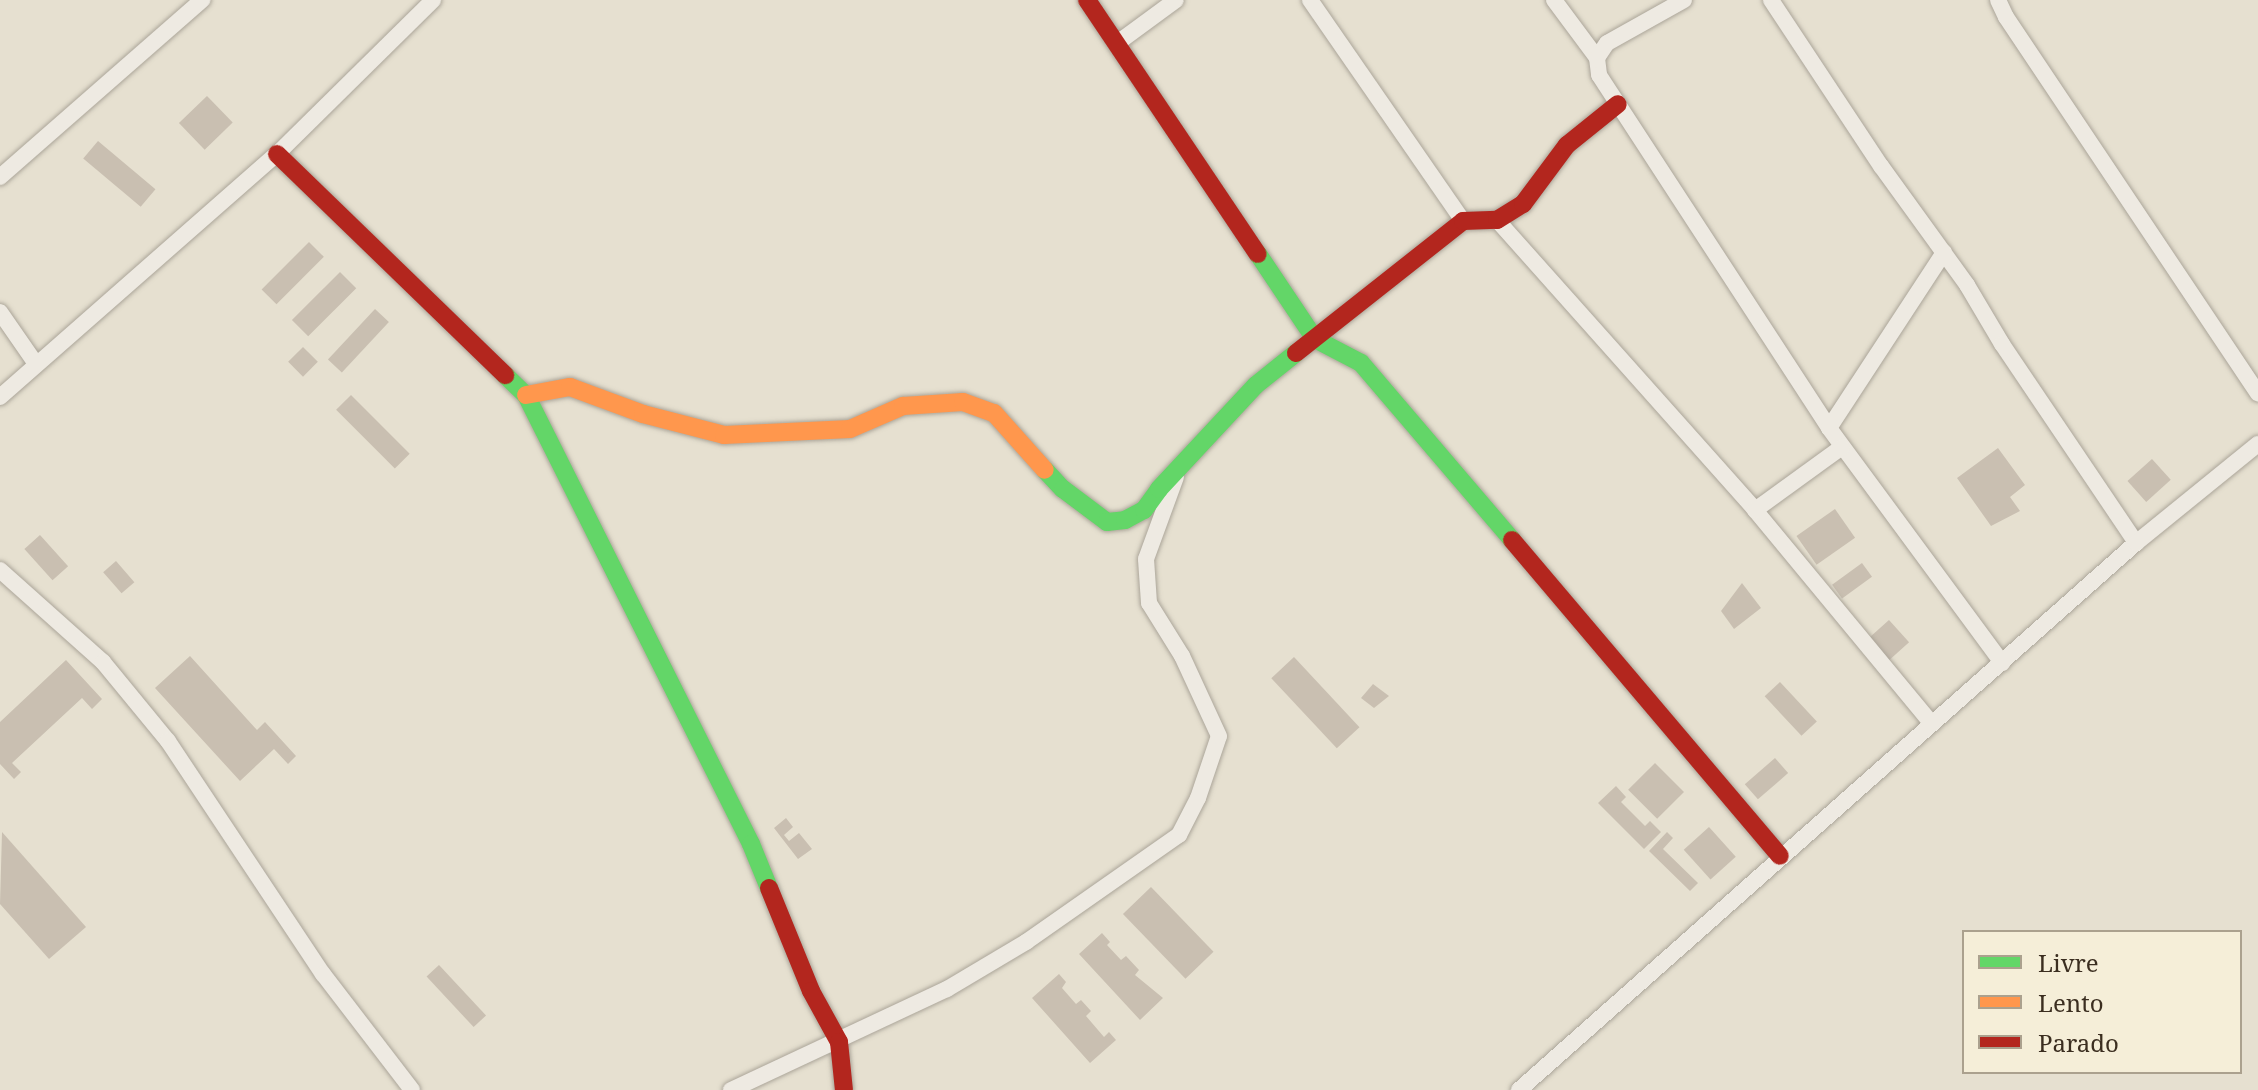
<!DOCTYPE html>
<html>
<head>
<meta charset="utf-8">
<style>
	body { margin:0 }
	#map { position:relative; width:2258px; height:1090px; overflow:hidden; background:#e6e0d0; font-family:"Noto Serif",serif }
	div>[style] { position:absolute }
	.building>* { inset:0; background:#c9bfb1; transform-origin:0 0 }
	.roads { filter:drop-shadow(0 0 2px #aba599) drop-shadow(0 0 2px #aba599) }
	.street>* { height:16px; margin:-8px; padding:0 8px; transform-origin:8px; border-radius:8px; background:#eeeae2 }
	.fast>* { height:18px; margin:-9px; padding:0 9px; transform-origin:9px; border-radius:9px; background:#63d668 }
	.slow>* { height:18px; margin:-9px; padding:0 9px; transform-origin:9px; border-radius:9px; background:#ff974d }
	.jam>* { height:18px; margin:-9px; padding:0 9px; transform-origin:9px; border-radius:9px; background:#b3261e }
	span { translate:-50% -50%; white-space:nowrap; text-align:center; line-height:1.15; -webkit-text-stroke:7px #f5eed8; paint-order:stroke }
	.legend { position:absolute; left:1962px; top:930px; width:280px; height:144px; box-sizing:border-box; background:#f5eed8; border:2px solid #aba18e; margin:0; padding:10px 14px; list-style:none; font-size:24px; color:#3b2e20 }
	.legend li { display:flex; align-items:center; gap:16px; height:40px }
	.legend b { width:40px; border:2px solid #aba18e }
</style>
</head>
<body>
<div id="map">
	<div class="building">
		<div style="left:207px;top:96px;width:37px;height:39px;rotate:46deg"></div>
		<div style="left:98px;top:141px;width:75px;height:23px;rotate:40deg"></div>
		<div style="left:309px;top:242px;width:21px;height:67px;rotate:45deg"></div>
		<div style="left:340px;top:272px;width:23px;height:68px;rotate:45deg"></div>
		<div style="left:375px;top:309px;width:19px;height:69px;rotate:43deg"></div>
		<div style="left:303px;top:347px;width:21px;height:21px;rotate:45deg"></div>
		<div style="left:351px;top:395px;width:83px;height:21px;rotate:45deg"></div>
		<div style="clip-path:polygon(1998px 448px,2025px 485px,2010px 497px,2020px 511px,1991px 526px,1957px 478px)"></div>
		<div style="left:2152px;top:459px;width:28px;height:33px;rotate:48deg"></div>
		<div style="left:1835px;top:509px;width:35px;height:47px;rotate:55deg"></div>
		<div style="left:40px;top:535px;width:42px;height:21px;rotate:48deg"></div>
		<div style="left:116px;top:561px;width:28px;height:17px;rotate:49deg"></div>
		<div style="left:1862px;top:563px;width:17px;height:37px;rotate:54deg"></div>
		<div style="clip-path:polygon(1742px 583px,1761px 608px,1734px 629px,1721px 611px)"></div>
		<div style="left:1889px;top:620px;width:30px;height:30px;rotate:48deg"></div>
		<div style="clip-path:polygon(190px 656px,257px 730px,265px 722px,296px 756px,288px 764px,274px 749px,240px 781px,155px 688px)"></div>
		<div style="left:1294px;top:657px;width:96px;height:31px;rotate:47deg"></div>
		<div style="clip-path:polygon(66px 660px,102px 699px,92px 709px,82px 698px,12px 763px,21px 772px,14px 779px,0 764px,0 722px)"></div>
		<div style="left:1780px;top:682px;width:54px;height:21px;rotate:47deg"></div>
		<div style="clip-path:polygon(1373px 684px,1389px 696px,1374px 708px,1361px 698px)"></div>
		<div style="left:1775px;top:758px;width:20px;height:40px;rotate:49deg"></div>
		<div style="left:1655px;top:763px;width:41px;height:38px;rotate:45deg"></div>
		<div style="clip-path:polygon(1616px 786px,1626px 797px,1621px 802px,1645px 826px,1650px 821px,1661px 832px,1644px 849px,1598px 803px)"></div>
		<div style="clip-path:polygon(786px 818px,793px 827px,784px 835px,789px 841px,799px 833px,812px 849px,798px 859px,774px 828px)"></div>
		<div style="left:1709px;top:827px;width:40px;height:34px;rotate:48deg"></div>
		<div style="clip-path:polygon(2px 832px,86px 927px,49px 959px,0 904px)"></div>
		<div style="clip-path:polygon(1667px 832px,1673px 838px,1663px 849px,1698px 883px,1690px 891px,1649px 851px)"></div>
		<div style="left:1151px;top:887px;width:90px;height:39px;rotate:46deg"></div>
		<div style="clip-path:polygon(1102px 933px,1110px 942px,1107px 945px,1121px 960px,1126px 956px,1139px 970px,1135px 975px,1163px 998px,1140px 1020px,1079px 954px)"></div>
		<div style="left:439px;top:965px;width:69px;height:17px;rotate:47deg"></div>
		<div style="clip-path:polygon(1059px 974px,1066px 982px,1062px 988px,1076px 1004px,1081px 1000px,1091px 1011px,1086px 1016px,1104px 1037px,1109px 1032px,1116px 1040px,1090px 1063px,1032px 998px)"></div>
	</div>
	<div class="roads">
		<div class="street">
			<div style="left:1310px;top:0;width:269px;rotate:55.3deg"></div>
			<div style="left:1554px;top:0;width:72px;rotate:53.4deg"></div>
			<div style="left:1684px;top:0;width:88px;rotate:150.8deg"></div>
			<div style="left:1607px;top:43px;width:18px;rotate:124deg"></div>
			<div style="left:1597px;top:58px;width:17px;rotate:83deg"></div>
			<div style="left:1599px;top:75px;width:421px;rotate:56.9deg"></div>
			<div style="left:1829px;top:428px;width:292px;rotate:53.6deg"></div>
			<div style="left:1771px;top:0;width:199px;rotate:56.5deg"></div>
			<div style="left:1881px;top:166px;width:147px;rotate:54.1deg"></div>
			<div style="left:1967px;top:285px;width:69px;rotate:59.3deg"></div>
			<div style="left:2002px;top:344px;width:240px;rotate:56deg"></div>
			<div style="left:1998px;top:0;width:19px;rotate:65deg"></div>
			<div style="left:2006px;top:17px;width:453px;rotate:56.2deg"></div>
			<div style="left:1116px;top:44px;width:74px;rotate:-36.3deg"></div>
			<div style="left:0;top:177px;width:269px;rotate:-41.2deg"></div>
			<div style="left:1497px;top:220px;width:388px;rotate:48.3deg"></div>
			<div style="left:1755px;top:510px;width:276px;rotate:50.4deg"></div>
			<div style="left:0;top:312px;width:63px;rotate:55.3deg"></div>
			<div style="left:0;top:397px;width:368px;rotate:-41.3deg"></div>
			<div style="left:277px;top:154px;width:219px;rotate:-44.6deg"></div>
			<div style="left:1829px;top:428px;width:210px;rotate:-56.8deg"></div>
			<div style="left:1755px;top:510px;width:107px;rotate:-35.9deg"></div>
			<div style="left:0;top:570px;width:138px;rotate:41.8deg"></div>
			<div style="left:103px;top:662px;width:102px;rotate:50.6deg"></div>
			<div style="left:168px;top:741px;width:280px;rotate:56.4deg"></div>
			<div style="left:323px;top:974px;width:146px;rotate:52.5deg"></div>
			<div style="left:731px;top:1090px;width:238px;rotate:-25.1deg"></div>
			<div style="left:947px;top:989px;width:92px;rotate:-30.7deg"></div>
			<div style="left:1026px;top:942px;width:187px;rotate:-35deg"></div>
			<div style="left:1179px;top:835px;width:42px;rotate:-62.8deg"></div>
			<div style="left:1198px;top:798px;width:65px;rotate:-71.3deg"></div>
			<div style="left:1219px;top:736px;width:88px;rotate:-114.8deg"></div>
			<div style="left:1182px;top:656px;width:62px;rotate:-121.9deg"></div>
			<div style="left:1149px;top:603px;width:44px;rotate:-93.9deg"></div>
			<div style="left:1146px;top:559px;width:87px;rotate:-69.9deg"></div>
			<div style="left:1519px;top:1090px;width:825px;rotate:-41.56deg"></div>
			<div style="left:2136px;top:543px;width:157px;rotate:-39.1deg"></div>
		</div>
		<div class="fast">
			<div style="left:1258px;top:254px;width:102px;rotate:56.2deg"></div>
			<div style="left:1315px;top:339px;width:52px;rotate:27.6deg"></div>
			<div style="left:1361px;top:363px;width:233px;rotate:49.5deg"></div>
			<div style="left:505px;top:375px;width:29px;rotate:44deg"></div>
			<div style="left:526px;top:395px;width:502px;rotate:63.38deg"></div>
			<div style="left:751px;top:844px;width:48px;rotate:67.8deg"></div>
			<div style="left:1045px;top:470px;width:26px;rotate:47deg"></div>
			<div style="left:1063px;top:489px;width:55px;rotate:36.9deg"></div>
			<div style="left:1107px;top:522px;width:18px;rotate:-6deg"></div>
			<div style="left:1125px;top:520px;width:21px;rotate:-28deg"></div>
			<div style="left:1144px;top:510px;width:26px;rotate:-54deg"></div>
			<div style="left:1159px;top:489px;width:142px;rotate:-47deg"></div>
			<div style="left:1256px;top:385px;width:51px;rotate:-38.7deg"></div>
		</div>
		<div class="slow">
			<div style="left:526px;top:395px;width:45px;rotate:-10.3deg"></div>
			<div style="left:570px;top:387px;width:78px;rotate:20.3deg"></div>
			<div style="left:643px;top:414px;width:84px;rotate:14.5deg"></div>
			<div style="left:724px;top:435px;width:126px;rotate:-2.7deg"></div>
			<div style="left:850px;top:429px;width:58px;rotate:-23.5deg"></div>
			<div style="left:903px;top:406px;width:60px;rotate:-3.8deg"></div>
			<div style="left:963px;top:402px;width:33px;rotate:20deg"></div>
			<div style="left:994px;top:413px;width:76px;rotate:48.2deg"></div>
		</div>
		<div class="jam">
			<div style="left:1087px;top:0;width:306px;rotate:56.1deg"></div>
			<div style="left:277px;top:154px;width:318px;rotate:44.1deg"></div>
			<div style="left:1296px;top:353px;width:213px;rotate:-38.3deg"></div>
			<div style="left:1463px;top:221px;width:34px;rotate:-2deg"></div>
			<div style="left:1497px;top:220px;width:31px;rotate:-32deg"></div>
			<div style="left:1523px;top:204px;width:74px;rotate:-53.3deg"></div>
			<div style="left:1567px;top:145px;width:65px;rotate:-38.8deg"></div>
			<div style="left:1512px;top:540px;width:414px;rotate:49.7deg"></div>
			<div style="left:769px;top:888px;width:111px;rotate:67.8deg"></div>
			<div style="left:811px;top:991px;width:58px;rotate:61.2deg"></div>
			<div style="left:839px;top:1042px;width:48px;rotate:84.1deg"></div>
		</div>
	</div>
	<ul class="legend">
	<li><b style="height:10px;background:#63d668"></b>Livre</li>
	<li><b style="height:10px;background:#ff974d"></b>Lento</li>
	<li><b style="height:10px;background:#b3261e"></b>Parado</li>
	</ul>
</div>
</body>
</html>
